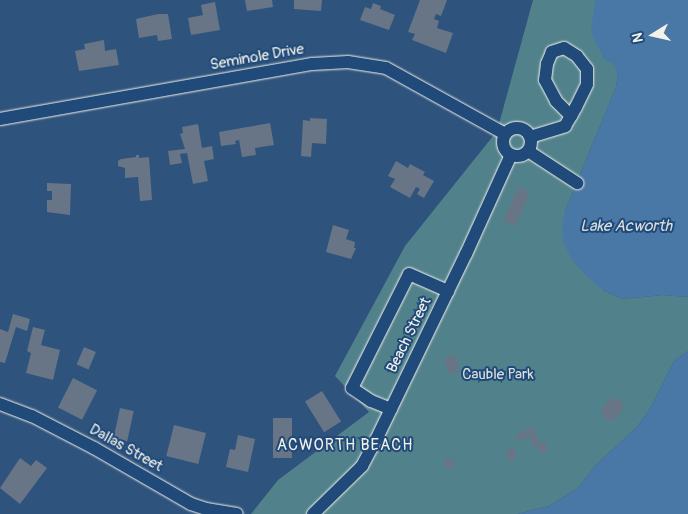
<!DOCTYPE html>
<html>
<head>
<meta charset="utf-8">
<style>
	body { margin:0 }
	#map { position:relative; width:688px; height:514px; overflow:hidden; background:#2e537d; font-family:Pangolin,sans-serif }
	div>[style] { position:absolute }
	.green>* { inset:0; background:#51828c }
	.water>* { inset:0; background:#4a78a6 }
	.building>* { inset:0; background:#687587; transform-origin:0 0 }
	.roads { filter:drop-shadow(0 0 1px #f4f1e8) drop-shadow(0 0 1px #f4f1e8) }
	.minor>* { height:12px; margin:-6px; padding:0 6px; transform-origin:6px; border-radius:6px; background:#1f4a7a }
	.minor>.ring { margin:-6px; padding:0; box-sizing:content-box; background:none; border:12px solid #1f4a7a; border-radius:50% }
	span { translate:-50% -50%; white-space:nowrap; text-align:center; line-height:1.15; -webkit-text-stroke:4px #1f4a7a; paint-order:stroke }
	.street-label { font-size:15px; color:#f4f1e8 }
	.park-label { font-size:15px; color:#dce0da }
	.water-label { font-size:16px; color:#dadfde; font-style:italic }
	.neighbourhood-label { font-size:16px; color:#f4f1e8; letter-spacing:1px }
	.north { position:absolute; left:628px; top:10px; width:50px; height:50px; -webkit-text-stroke:4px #1f4a7a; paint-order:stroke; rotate:260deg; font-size:14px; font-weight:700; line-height:20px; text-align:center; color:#f4f1e8 }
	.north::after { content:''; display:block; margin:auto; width:18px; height:22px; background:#f4f1e8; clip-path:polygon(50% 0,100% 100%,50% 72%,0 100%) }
</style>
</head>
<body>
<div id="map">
	<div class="green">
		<div style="clip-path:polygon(533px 0,595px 0,603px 57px,615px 65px,618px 76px,616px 87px,565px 211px,603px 290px,622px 299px,663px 295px,688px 297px,688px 351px,674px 361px,650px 409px,637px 427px,595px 466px,578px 488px,549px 506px,517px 514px,251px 514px,278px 480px,369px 412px,335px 376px,405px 246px,497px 131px)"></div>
	</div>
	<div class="water">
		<div style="clip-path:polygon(595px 0,688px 0,688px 297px,663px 295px,622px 299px,603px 290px,585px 275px,572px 260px,563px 242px,562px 222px,565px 211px,616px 87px,618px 76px,614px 65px,603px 57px,594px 40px,591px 30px)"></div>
		<div style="clip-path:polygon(688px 351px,688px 514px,517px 514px,549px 506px,578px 488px,595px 466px,637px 427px,650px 409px,674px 361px)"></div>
	</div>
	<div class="building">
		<div style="clip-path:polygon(245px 0,272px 0,273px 7px,247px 11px)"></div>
		<div style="clip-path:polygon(294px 0,322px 0,321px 11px,294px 9px)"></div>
		<div style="clip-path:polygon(420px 0,447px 0,441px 16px,436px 14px,434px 19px,439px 21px,437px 28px,453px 33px,446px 53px,412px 40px,415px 34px,408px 32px)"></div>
		<div style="clip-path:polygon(215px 2px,220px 30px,191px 35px,188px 18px,203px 15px,201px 5px)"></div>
		<div style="clip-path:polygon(373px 3px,381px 6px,380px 9px,395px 15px,389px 30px,360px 20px,365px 7px,371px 9px)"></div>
		<div style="clip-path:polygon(158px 14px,168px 14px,172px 39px,158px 41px,157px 35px,139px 38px,136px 19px)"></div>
		<div style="clip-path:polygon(104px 40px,105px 51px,116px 49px,119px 65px,79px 71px,75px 51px,85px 49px,84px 44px)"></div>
		<div style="clip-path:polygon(310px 118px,327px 119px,326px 144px,312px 143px,311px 157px,301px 156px,303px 120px,310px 121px)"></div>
		<div style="clip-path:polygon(270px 123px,274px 145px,255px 148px,256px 155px,242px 157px,239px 140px,235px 141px,236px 144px,221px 146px,219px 132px)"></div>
		<div style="clip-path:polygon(198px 124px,202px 148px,212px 146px,214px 159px,204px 161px,208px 181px,193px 184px,187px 153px,180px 154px,182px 163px,170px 165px,168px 151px,185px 149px,180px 134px,183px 133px,182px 127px)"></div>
		<div style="clip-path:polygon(136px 155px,139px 155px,139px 158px,149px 157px,152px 200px,140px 201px,138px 177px,125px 178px,125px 168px,118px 166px,118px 161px,121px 159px,136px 157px)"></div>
		<div style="clip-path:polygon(396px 161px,408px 168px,410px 164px,425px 172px,423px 175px,434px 181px,424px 198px,417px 194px,420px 189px,416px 187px,410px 198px,390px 187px,395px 179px,388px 176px)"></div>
		<div style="clip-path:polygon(47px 183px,71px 184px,70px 215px,47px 212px,47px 200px,52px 200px,52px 191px,47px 191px)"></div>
		<div style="left:518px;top:187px;width:13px;height:37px;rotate:23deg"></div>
		<div style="clip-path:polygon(333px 225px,349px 230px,346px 239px,355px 242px,354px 248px,356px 248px,351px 259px,326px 252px)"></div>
		<div style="clip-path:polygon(13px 314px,30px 319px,27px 331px,16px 327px,5px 363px,0 362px,0 329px,8px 332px)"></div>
		<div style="clip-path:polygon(33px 327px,45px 330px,41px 345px,60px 350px,53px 380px,26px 373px,31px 353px,27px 351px)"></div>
		<div style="left:84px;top:347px;width:13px;height:19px;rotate:23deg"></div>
		<div style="left:456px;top:355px;width:17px;height:12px;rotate:77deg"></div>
		<div style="left:73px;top:378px;width:27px;height:33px;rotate:27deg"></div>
		<div style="left:322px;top:391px;width:36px;height:20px;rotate:58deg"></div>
		<div style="clip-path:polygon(610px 398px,620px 399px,624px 408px,615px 420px,605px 420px,601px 410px)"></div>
		<div style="left:120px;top:408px;width:14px;height:31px;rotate:12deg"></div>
		<div style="left:292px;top:418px;width:40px;height:19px;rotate:90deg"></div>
		<div style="left:174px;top:425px;width:33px;height:32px;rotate:14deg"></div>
		<div style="clip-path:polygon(533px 427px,540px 443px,545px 441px,549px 451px,541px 454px,537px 445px,533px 447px,529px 436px,518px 441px,515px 435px)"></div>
		<div style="clip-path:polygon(238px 435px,255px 439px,248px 472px,226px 467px,230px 449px,235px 450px)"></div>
		<div style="clip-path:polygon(513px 447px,517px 458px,509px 462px,505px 451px)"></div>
		<div style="clip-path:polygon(20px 458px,31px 466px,36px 460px,47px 468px,20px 504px,0 488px)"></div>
		<div style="left:445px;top:458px;width:10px;height:10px;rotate:6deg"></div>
	</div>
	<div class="roads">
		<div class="minor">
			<div style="left:0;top:119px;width:317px;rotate:-10deg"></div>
			<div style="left:312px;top:64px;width:36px;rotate:-3deg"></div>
			<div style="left:348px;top:62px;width:38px;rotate:9deg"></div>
			<div style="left:386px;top:68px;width:136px;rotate:29deg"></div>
			<div class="ring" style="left:503px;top:128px;width:16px;height:16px"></div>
			<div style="left:530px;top:137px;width:37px;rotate:-17deg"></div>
			<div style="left:565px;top:126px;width:12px;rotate:-59deg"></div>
			<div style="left:571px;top:116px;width:10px;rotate:-61deg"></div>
			<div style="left:576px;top:107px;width:25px;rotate:-64deg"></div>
			<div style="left:587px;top:84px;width:15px;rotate:-90deg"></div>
			<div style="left:587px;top:69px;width:16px;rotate:-128deg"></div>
			<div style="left:577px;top:56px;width:15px;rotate:-148deg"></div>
			<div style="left:564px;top:48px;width:13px;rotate:162deg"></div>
			<div style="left:552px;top:52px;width:13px;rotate:113deg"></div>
			<div style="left:547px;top:64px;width:16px;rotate:97deg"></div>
			<div style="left:545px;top:80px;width:24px;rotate:62deg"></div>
			<div style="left:556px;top:101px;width:21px;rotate:45deg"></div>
			<div style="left:528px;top:151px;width:59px;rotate:33.1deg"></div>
			<div style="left:0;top:404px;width:34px;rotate:21deg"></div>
			<div style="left:32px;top:416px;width:70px;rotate:27.3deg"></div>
			<div style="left:94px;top:448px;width:112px;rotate:30deg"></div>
			<div style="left:191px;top:504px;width:16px;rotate:18deg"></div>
			<div style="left:206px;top:509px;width:31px;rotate:9deg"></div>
			<div style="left:391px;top:409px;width:22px;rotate:-158deg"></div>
			<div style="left:371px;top:401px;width:23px;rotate:-146deg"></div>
			<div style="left:352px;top:388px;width:127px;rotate:-63.4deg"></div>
			<div style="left:409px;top:274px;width:43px;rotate:23.6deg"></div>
			<div style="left:313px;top:514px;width:69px;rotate:-44.4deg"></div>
			<div style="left:362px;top:466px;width:30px;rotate:-62deg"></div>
			<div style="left:376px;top:440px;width:207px;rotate:-64.2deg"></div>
			<div style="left:466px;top:254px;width:109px;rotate:-65.6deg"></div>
		</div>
	</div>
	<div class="street-label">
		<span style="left:257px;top:57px;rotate:-10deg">Seminole Drive</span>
		<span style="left:409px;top:335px;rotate:-64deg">Beach Street</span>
		<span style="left:126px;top:448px;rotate:29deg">Dallas Street</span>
	</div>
	<div class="park-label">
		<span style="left:498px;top:375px">Cauble Park</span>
	</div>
	<div class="water-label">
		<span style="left:626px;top:226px">Lake Acworth</span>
	</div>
	<div class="neighbourhood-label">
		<span style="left:345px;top:445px">ACWORTH BEACH</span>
	</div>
	<div class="north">N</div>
</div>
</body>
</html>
